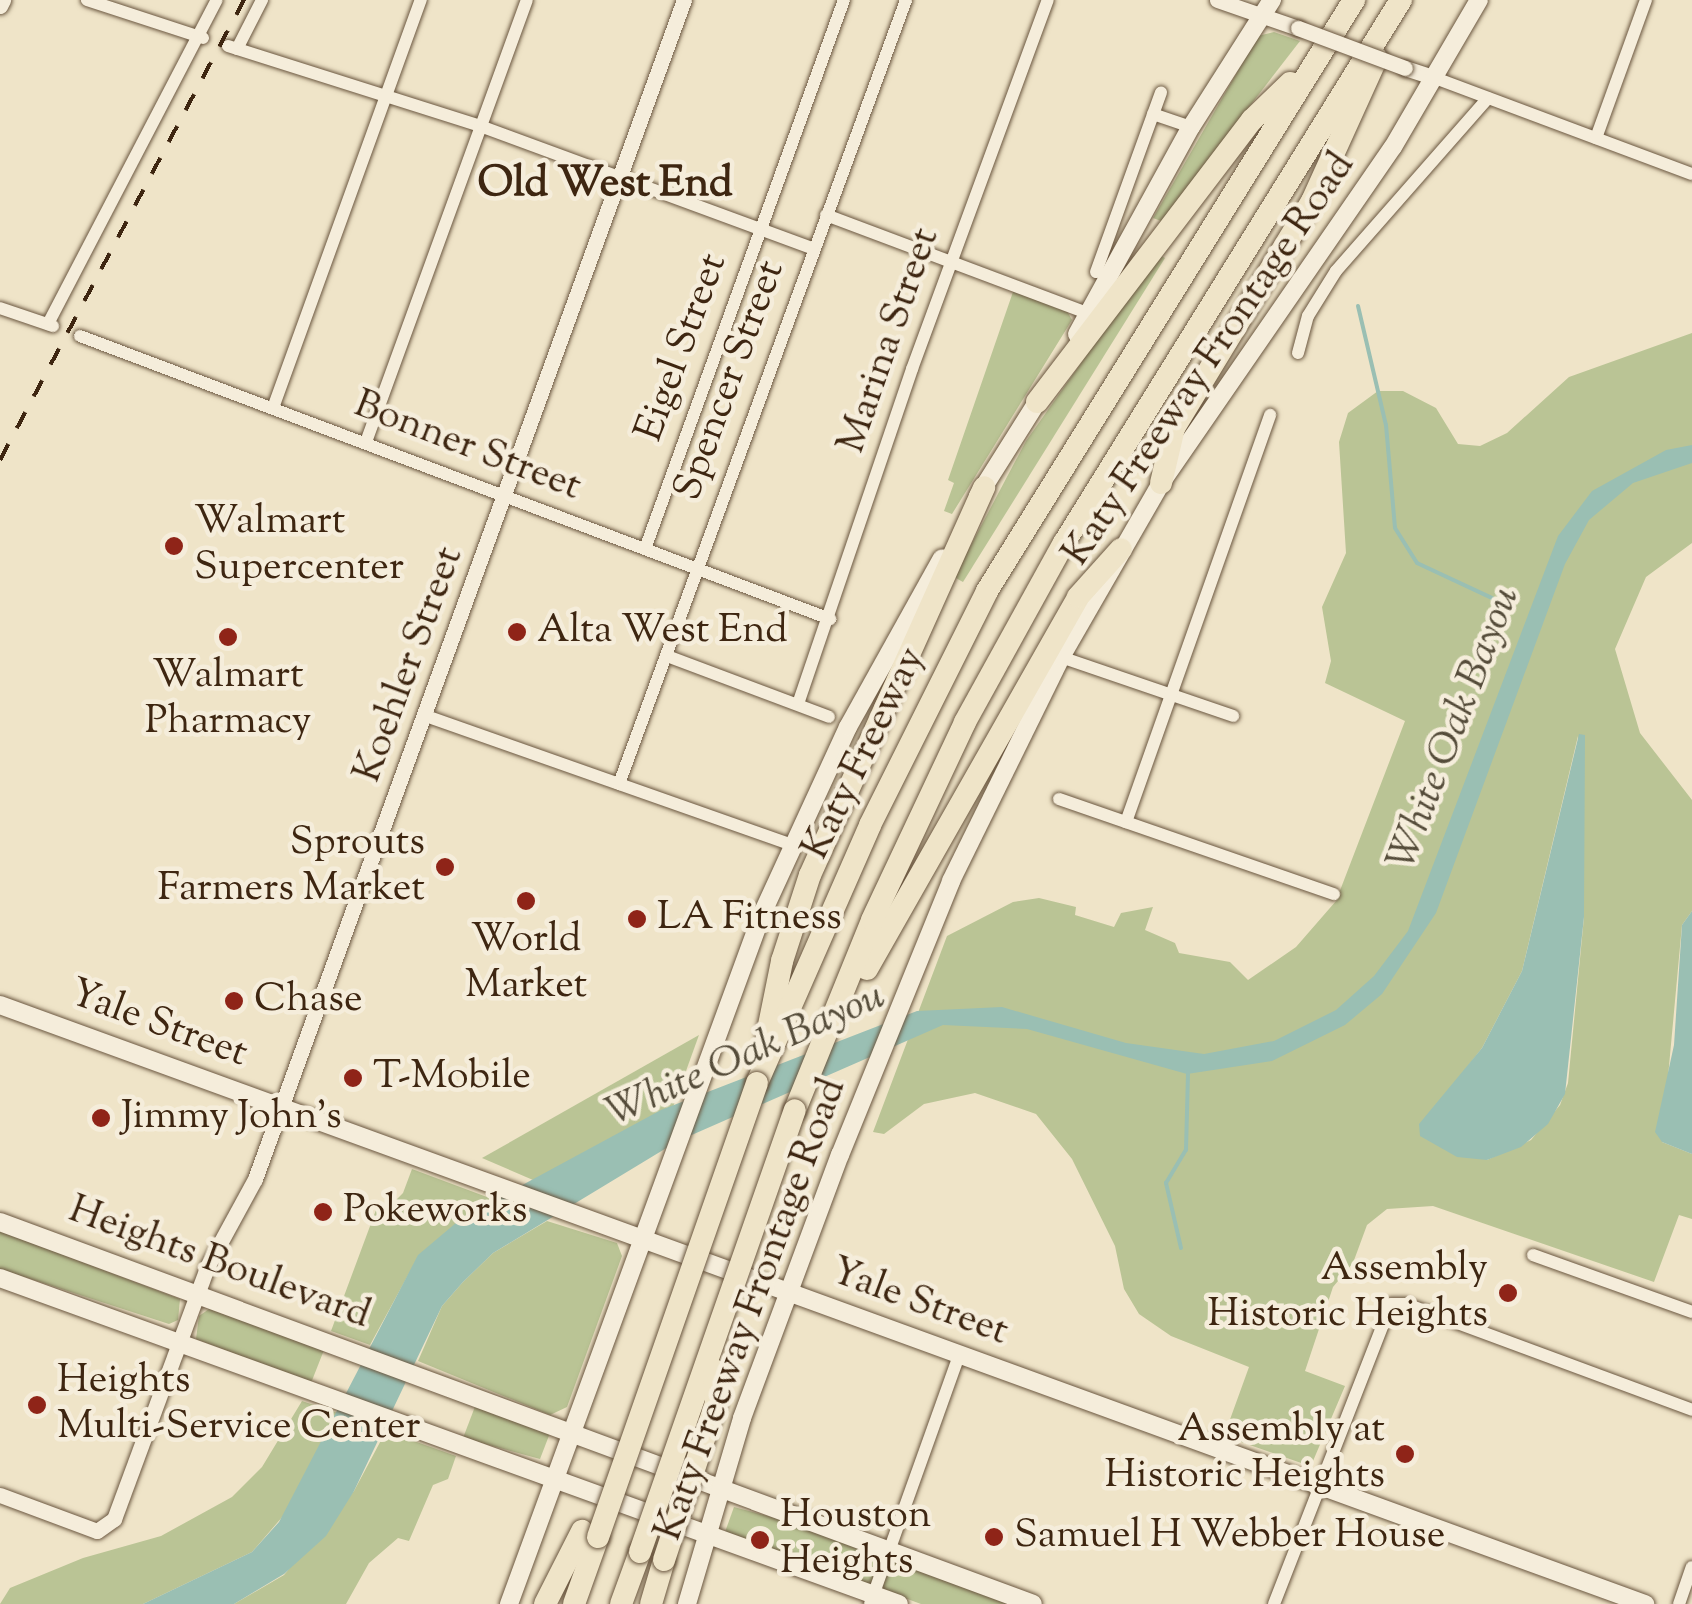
<!DOCTYPE html>
<html>
<head>
<meta charset="utf-8">
<style>
	body { margin:0 }
	#map { position:relative; width:1692px; height:1604px; overflow:hidden; background:#efe4c8; font-family:"Sorts Mill Goudy",serif }
	div>[style] { position:absolute }
	.green>* { inset:0; background:#bac495 }
	.water>* { inset:0; background:#9abfb3 }
	.stream>* { height:4px; margin:-2px; padding:0 2px; transform-origin:2px; border-radius:2px; background:#9abfb3 }
	.roads { filter:drop-shadow(0 0 2px #6a563f) drop-shadow(0 0 2px #6a563f) }
	.minor>* { height:12px; margin:-6px; padding:0 6px; transform-origin:6px; border-radius:6px; background:#f5eddb }
	.tertiary>* { height:15px; margin:-7.5px; padding:0 7.5px; transform-origin:7.5px; border-radius:7.5px; background:#f5eddb }
	.secondary>* { height:18px; margin:-9px; padding:0 9px; transform-origin:9px; border-radius:9px; background:#f5eddb }
	.motorway>* { height:22px; margin:-11px; padding:0 11px; transform-origin:11px; border-radius:11px; background:#efe4c8 }
	.rail>* { height:4px; margin-top:-2px; transform-origin:0; background:repeating-linear-gradient(90deg,#3e2611 0 18px,transparent 0 36px) }
	.bridges { filter:drop-shadow(0 0 2px #6a563f) drop-shadow(0 0 2px #6a563f) }
	.tertiary-bridge>* { height:15px; margin:-7.5px; padding:0 7.5px; transform-origin:7.5px; border-radius:7.5px; background:#f5eddb }
	.motorway-bridge>* { height:22px; margin:-11px; padding:0 11px; transform-origin:11px; border-radius:11px; background:#efe4c8 }
	.dots>* { width:28px; height:28px; translate:-50% -50%; box-sizing:border-box; border:5px solid #f5eddb; border-radius:50% }
	span { translate:-50% -50%; white-space:nowrap; text-align:center; line-height:1.15; -webkit-text-stroke:9px #f5eddb; paint-order:stroke }
	.street-label { font-size:40px; color:#3e2611 }
	.poi-label { font-size:40px; color:#3e2611 }
	.left { translate:0 -50%; text-align:left }
	.right { translate:-100% -50%; text-align:right }
	.neighbourhood-label { font-size:42px; color:#3e2611; font-weight:700 }
	.water-label { font-size:42px; color:#554c3a; font-style:italic }
</style>
</head>
<body>
<div id="map">
	<div class="green">
		<div style="clip-path:polygon(1274px 32px,1300px 41px,1161px 221px,1153px 218px,1258px 36px)"></div>
		<div style="clip-path:polygon(1158px 254px,1165px 258px,963px 582px,954px 577px,1026px 441px)"></div>
		<div style="clip-path:polygon(1014px 289px,1067px 311px,1072px 320px,952px 514px,944px 511px,954px 483px,948px 480px)"></div>
		<div style="clip-path:polygon(evenodd,1692px 333px,1692px 543px,1646px 577px,1615px 649px,1640px 733px,1692px 800px,1692px 911px,1682px 925px,1662px 1142px,1692px 1154px,1692px 1219px,1679px 1215px,1654px 1282px,1433px 1206px,1387px 1209px,1367px 1225px,1353px 1263px,1333px 1287px,1305px 1371px,1345px 1386px,1313px 1461px,1304px 1464px,1224px 1436px,1249px 1367px,1171px 1336px,1139px 1314px,1124px 1289px,1115px 1246px,1072px 1159px,1036px 1114px,975px 1093px,924px 1104px,884px 1134px,873px 1132px,947px 936px,1013px 902px,1039px 898px,1076px 907px,1075px 915px,1114px 927px,1121px 913px,1153px 907px,1145px 930px,1175px 943px,1179px 953px,1230px 962px,1248px 980px,1296px 947px,1336px 901px,1405px 721px,1325px 683px,1331px 661px,1322px 607px,1346px 553px,1339px 442px,1348px 413px,1378px 391px,1403px 391px,1436px 408px,1458px 444px,1480px 446px,1507px 433px,1569px 377px,1692px 333px,1578px 736px,1584px 917px,1568px 1083px,1560px 1105px,1531px 1140px,1487px 1160px,1439px 1103px,1482px 1048px,1522px 971px,1578px 736px)"></div>
		<div style="clip-path:polygon(699px 1035px,673px 1107px,533px 1180px,482px 1158px)"></div>
		<div style="clip-path:polygon(412px 1169px,495px 1200px,419px 1255px,370px 1345px,331px 1331px,376px 1210px,389px 1210px,389px 1200px,393px 1203px,403px 1193px)"></div>
		<div style="clip-path:polygon(547px 1221px,617px 1243px,622px 1256px,567px 1407px,550px 1415px,418px 1361px,442px 1306px,463px 1282px,493px 1253px)"></div>
		<div style="clip-path:polygon(0 1231px,180px 1299px,178px 1320px,169px 1324px,0 1269px)"></div>
		<div style="clip-path:polygon(209px 1309px,324px 1350px,311px 1383px,196px 1339px,199px 1316px)"></div>
		<div style="clip-path:polygon(302px 1401px,338px 1413px,296px 1501px,252px 1552px,143px 1604px,0 1604px,10px 1588px,83px 1558px,161px 1536px,232px 1497px,262px 1467px)"></div>
		<div style="clip-path:polygon(476px 1404px,550px 1433px,540px 1459px,463px 1438px)"></div>
		<div style="clip-path:polygon(386px 1431px,456px 1456px,448px 1479px,433px 1485px,409px 1541px,398px 1538px,369px 1563px,346px 1604px,234px 1604px,284px 1575px,354px 1491px)"></div>
		<div style="clip-path:polygon(734px 1507px,806px 1526px,1021px 1604px,921px 1604px,725px 1532px)"></div>
	</div>
	<div class="water">
		<div style="clip-path:polygon(1692px 445px,1692px 463px,1633px 483px,1589px 520px,1565px 564px,1436px 913px,1382px 994px,1345px 1025px,1272px 1061px,1187px 1074px,1027px 1029px,943px 1025px,678px 1141px,493px 1253px,463px 1282px,442px 1306px,354px 1491px,326px 1536px,284px 1574px,234px 1604px,143px 1604px,252px 1552px,279px 1522px,418px 1255px,463px 1217px,661px 1110px,917px 1011px,1002px 1007px,1126px 1043px,1204px 1054px,1274px 1041px,1336px 1010px,1374px 976px,1408px 931px,1558px 536px,1592px 491px,1666px 450px)"></div>
		<div style="clip-path:polygon(1579px 734px,1585px 735px,1584px 917px,1565px 1094px,1548px 1124px,1521px 1147px,1487px 1160px,1457px 1157px,1420px 1136px,1419px 1124px,1482px 1048px,1522px 971px)"></div>
		<div style="clip-path:polygon(1692px 911px,1692px 1154px,1662px 1142px,1655px 1132px,1674px 1045px,1682px 925px)"></div>
	</div>
	<div class="stream">
		<div style="left:1358px;top:306px;width:122px;rotate:76.8deg"></div>
		<div style="left:1386px;top:425px;width:103px;rotate:85deg"></div>
		<div style="left:1395px;top:528px;width:41px;rotate:57.8deg"></div>
		<div style="left:1417px;top:563px;width:83px;rotate:25deg"></div>
		<div style="left:1181px;top:1248px;width:67px;rotate:-103deg"></div>
		<div style="left:1166px;top:1183px;width:39px;rotate:-59deg"></div>
		<div style="left:1186px;top:1150px;width:78px;rotate:-88.5deg"></div>
	</div>
	<div class="roads">
		<div class="minor">
			<div style="left:87px;top:0;width:122px;rotate:18.1deg"></div>
			<div style="left:228px;top:46px;width:264px;rotate:17.6deg"></div>
			<div style="left:480px;top:126px;width:356px;rotate:20.2deg"></div>
			<div style="left:237px;top:49px;width:55px;rotate:-63deg"></div>
			<div style="left:1435px;top:78px;width:274px;rotate:20.5deg"></div>
			<div style="left:1153px;top:114px;width:40px;rotate:18.9deg"></div>
			<div style="left:1596px;top:138px;width:147px;rotate:-70.1deg"></div>
			<div style="left:826px;top:215px;width:281px;rotate:20.6deg"></div>
			<div style="left:1096px;top:272px;width:191px;rotate:-70.1deg"></div>
			<div style="left:0;top:308px;width:56px;rotate:18.8deg"></div>
			<div style="left:48px;top:324px;width:365px;rotate:-62.5deg"></div>
			<div style="left:80px;top:336px;width:802px;rotate:20.67deg"></div>
			<div style="left:1298px;top:353px;width:38px;rotate:-75deg"></div>
			<div style="left:1308px;top:316px;width:53px;rotate:-58.1deg"></div>
			<div style="left:1336px;top:271px;width:230px;rotate:-48.7deg"></div>
			<div style="left:273px;top:408px;width:434px;rotate:-70.1deg"></div>
			<div style="left:366px;top:442px;width:470px;rotate:-70deg"></div>
			<div style="left:645px;top:549px;width:584px;rotate:-70.08deg"></div>
			<div style="left:667px;top:656px;width:173px;rotate:20.6deg"></div>
			<div style="left:1061px;top:657px;width:182px;rotate:18.9deg"></div>
			<div style="left:798px;top:704px;width:354px;rotate:-71.2deg"></div>
			<div style="left:912px;top:369px;width:393px;rotate:-69.8deg"></div>
			<div style="left:426px;top:716px;width:388px;rotate:19.4deg"></div>
			<div style="left:619px;top:784px;width:835px;rotate:-69.89deg"></div>
			<div style="left:1059px;top:799px;width:291px;rotate:19.1deg"></div>
			<div style="left:1126px;top:822px;width:432px;rotate:-70.5deg"></div>
			<div style="left:1533px;top:1255px;width:169px;rotate:19.7deg"></div>
			<div style="left:870px;top:1604px;width:263px;rotate:-70.3deg"></div>
			<div style="left:1274px;top:1604px;width:322px;rotate:-68.7deg"></div>
			<div style="left:1391px;top:1304px;width:15px"></div>
			<div style="left:1406px;top:1304px;width:305px;rotate:20.3deg"></div>
			<div style="left:1679px;top:1604px;width:39px;rotate:-71deg"></div>
		</div>
		<div class="tertiary">
			<div style="left:1217px;top:0;width:86px;rotate:19.1deg"></div>
			<div style="left:0;top:6px;width:7px;rotate:-63deg"></div>
			<div style="left:1405px;top:68px;width:32px;rotate:18deg"></div>
			<div style="left:0;top:1495px;width:103px;rotate:20.4deg"></div>
			<div style="left:97px;top:1531px;width:21px;rotate:-35deg"></div>
			<div style="left:114px;top:1519px;width:269px;rotate:-69.7deg"></div>
			<div style="left:207px;top:1267px;width:100px;rotate:-61.4deg"></div>
			<div style="left:255px;top:1179px;width:1255px;rotate:-70.01deg"></div>
		</div>
		<div class="secondary">
			<div style="left:1077px;top:334px;width:236px;rotate:-61.2deg"></div>
			<div style="left:1191px;top:127px;width:151px;rotate:-57.5deg"></div>
			<div style="left:978px;top:496px;width:124px;rotate:-57.8deg"></div>
			<div style="left:0;top:1005px;width:1751px;rotate:20.01deg"></div>
			<div style="left:0;top:1222px;width:1101px;rotate:20.29deg"></div>
			<div style="left:0;top:1278px;width:956px;rotate:19.93deg"></div>
			<div style="left:509px;top:1604px;width:735px;rotate:-69.86deg"></div>
			<div style="left:762px;top:914px;width:206px;rotate:-65.3deg"></div>
			<div style="left:848px;top:727px;width:193px;rotate:-60.9deg"></div>
			<div style="left:687px;top:1604px;width:194px;rotate:-73.5deg"></div>
			<div style="left:742px;top:1418px;width:281px;rotate:-69.6deg"></div>
			<div style="left:840px;top:1155px;width:296px;rotate:-67.9deg"></div>
			<div style="left:951px;top:881px;width:250px;rotate:-63.8deg"></div>
			<div style="left:1061px;top:657px;width:201px;rotate:-60.1deg"></div>
			<div style="left:1161px;top:483px;width:408px;rotate:-55.4deg"></div>
			<div style="left:1393px;top:147px;width:170px;rotate:-59.7deg"></div>
		</div>
		<div class="motorway">
			<div style="left:1037px;top:402px;width:355px;rotate:-52.7deg"></div>
			<div style="left:1252px;top:120px;width:53px;rotate:-44.2deg"></div>
			<div style="left:1161px;top:483px;width:57px;rotate:-76.7deg"></div>
			<div style="left:1174px;top:428px;width:266px;rotate:-58.7deg"></div>
			<div style="left:1312px;top:201px;width:157px;rotate:-65.6deg"></div>
			<div style="left:867px;top:969px;width:428px;rotate:-60.4deg"></div>
			<div style="left:1078px;top:597px;width:64px;rotate:-48.1deg"></div>
			<div style="left:767px;top:1035px;width:76px;rotate:-78.5deg"></div>
			<div style="left:782px;top:961px;width:90px;rotate:-72deg"></div>
			<div style="left:810px;top:875px;width:425px;rotate:-65.8deg"></div>
			<div style="left:757px;top:1083px;width:282px;rotate:-66.3deg"></div>
			<div style="left:870px;top:825px;width:262px;rotate:-63.4deg"></div>
			<div style="left:987px;top:591px;width:696px;rotate:-58.16deg"></div>
			<div style="left:795px;top:1110px;width:205px;rotate:-67.9deg"></div>
			<div style="left:872px;top:920px;width:219px;rotate:-64.8deg"></div>
			<div style="left:965px;top:722px;width:205px;rotate:-61.1deg"></div>
			<div style="left:1064px;top:543px;width:639px;rotate:-58.18deg"></div>
			<div style="left:545px;top:1604px;width:82px;rotate:-63.1deg"></div>
			<div style="left:574px;top:1604px;width:71px;rotate:-70.3deg"></div>
			<div style="left:621px;top:1604px;width:55px;rotate:-69.9deg"></div>
			<div style="left:651px;top:1604px;width:46px;rotate:-73.5deg"></div>
		</div>
	</div>
	<div class="rail">
		<div style="left:0;top:460px;width:521px;rotate:-62.06deg"></div>
	</div>
	<div class="bridges">
		<div class="tertiary-bridge">
			<div style="left:1298px;top:28px;width:114px;rotate:20.5deg"></div>
		</div>
		<div class="motorway-bridge">
			<div style="left:598px;top:1537px;width:481px;rotate:-70.7deg"></div>
			<div style="left:640px;top:1552px;width:468px;rotate:-70.7deg"></div>
			<div style="left:664px;top:1560px;width:165px;rotate:-71.7deg"></div>
			<div style="left:716px;top:1403px;width:33px;rotate:-93deg"></div>
		</div>
	</div>
	<div class="dots">
		<div style="left:174px;top:546px;background:#8f2418"></div>
		<div style="left:517px;top:632px;background:#8f2418"></div>
		<div style="left:228px;top:637px;background:#8f2418"></div>
		<div style="left:445px;top:867px;background:#8f2418"></div>
		<div style="left:526px;top:901px;background:#8f2418"></div>
		<div style="left:637px;top:919px;background:#8f2418"></div>
		<div style="left:234px;top:1001px;background:#8f2418"></div>
		<div style="left:353px;top:1078px;background:#8f2418"></div>
		<div style="left:101px;top:1118px;background:#8f2418"></div>
		<div style="left:323px;top:1212px;background:#8f2418"></div>
		<div style="left:1508px;top:1293px;background:#8f2418"></div>
		<div style="left:37px;top:1405px;background:#8f2418"></div>
		<div style="left:1405px;top:1454px;background:#8f2418"></div>
		<div style="left:994px;top:1537px;background:#8f2418"></div>
		<div style="left:760px;top:1540px;background:#8f2418"></div>
	</div>
	<div class="street-label">
		<span style="left:890px;top:341px;rotate:-71deg">Marina Street</span>
		<span style="left:683px;top:348px;rotate:-70deg">Eigel Street</span>
		<span style="left:1210px;top:360px;rotate:-56deg">Katy Freeway Frontage Road</span>
		<span style="left:731px;top:381px;rotate:-70deg">Spencer Street</span>
		<span style="left:467px;top:447px;rotate:21deg">Bonner Street</span>
		<span style="left:410px;top:665px;rotate:-70deg">Koehler Street</span>
		<span style="left:865px;top:754px;rotate:-64deg">Katy Freeway</span>
		<span style="left:158px;top:1025px;rotate:20deg">Yale Street</span>
		<span style="left:219px;top:1264px;rotate:20deg">Heights Boulevard</span>
		<span style="left:919px;top:1303px;rotate:20deg">Yale Street</span>
		<span style="left:752px;top:1310px;rotate:-70deg">Katy Freeway Frontage Road</span>
	</div>
	<div class="poi-label">
		<span class="left" style="left:194px;top:546px">Walmart<br>Supercenter</span>
		<span class="left" style="left:537px;top:632px">Alta West End</span>
		<span style="left:228px;top:700px">Walmart<br>Pharmacy</span>
		<span class="right" style="left:425px;top:867px">Sprouts<br>Farmers Market</span>
		<span class="left" style="left:657px;top:919px">LA Fitness</span>
		<span style="left:526px;top:964px">World<br>Market</span>
		<span class="left" style="left:254px;top:1001px">Chase</span>
		<span class="left" style="left:373px;top:1078px">T-Mobile</span>
		<span class="left" style="left:121px;top:1118px">Jimmy John's</span>
		<span class="left" style="left:343px;top:1212px">Pokeworks</span>
		<span class="right" style="left:1488px;top:1293px">Assembly<br>Historic Heights</span>
		<span class="left" style="left:57px;top:1405px">Heights<br>Multi-Service Center</span>
		<span class="right" style="left:1385px;top:1454px">Assembly at<br>Historic Heights</span>
		<span class="left" style="left:780px;top:1540px">Houston<br>Heights</span>
		<span class="left" style="left:1014px;top:1537px">Samuel H Webber House</span>
	</div>
	<div class="neighbourhood-label">
		<span style="left:605px;top:185px">Old West End</span>
	</div>
	<div class="water-label">
		<span style="left:1455px;top:729px;rotate:-69deg">White Oak Bayou</span>
		<span style="left:746px;top:1056px;rotate:-24deg">White Oak Bayou</span>
	</div>
</div>
</body>
</html>
